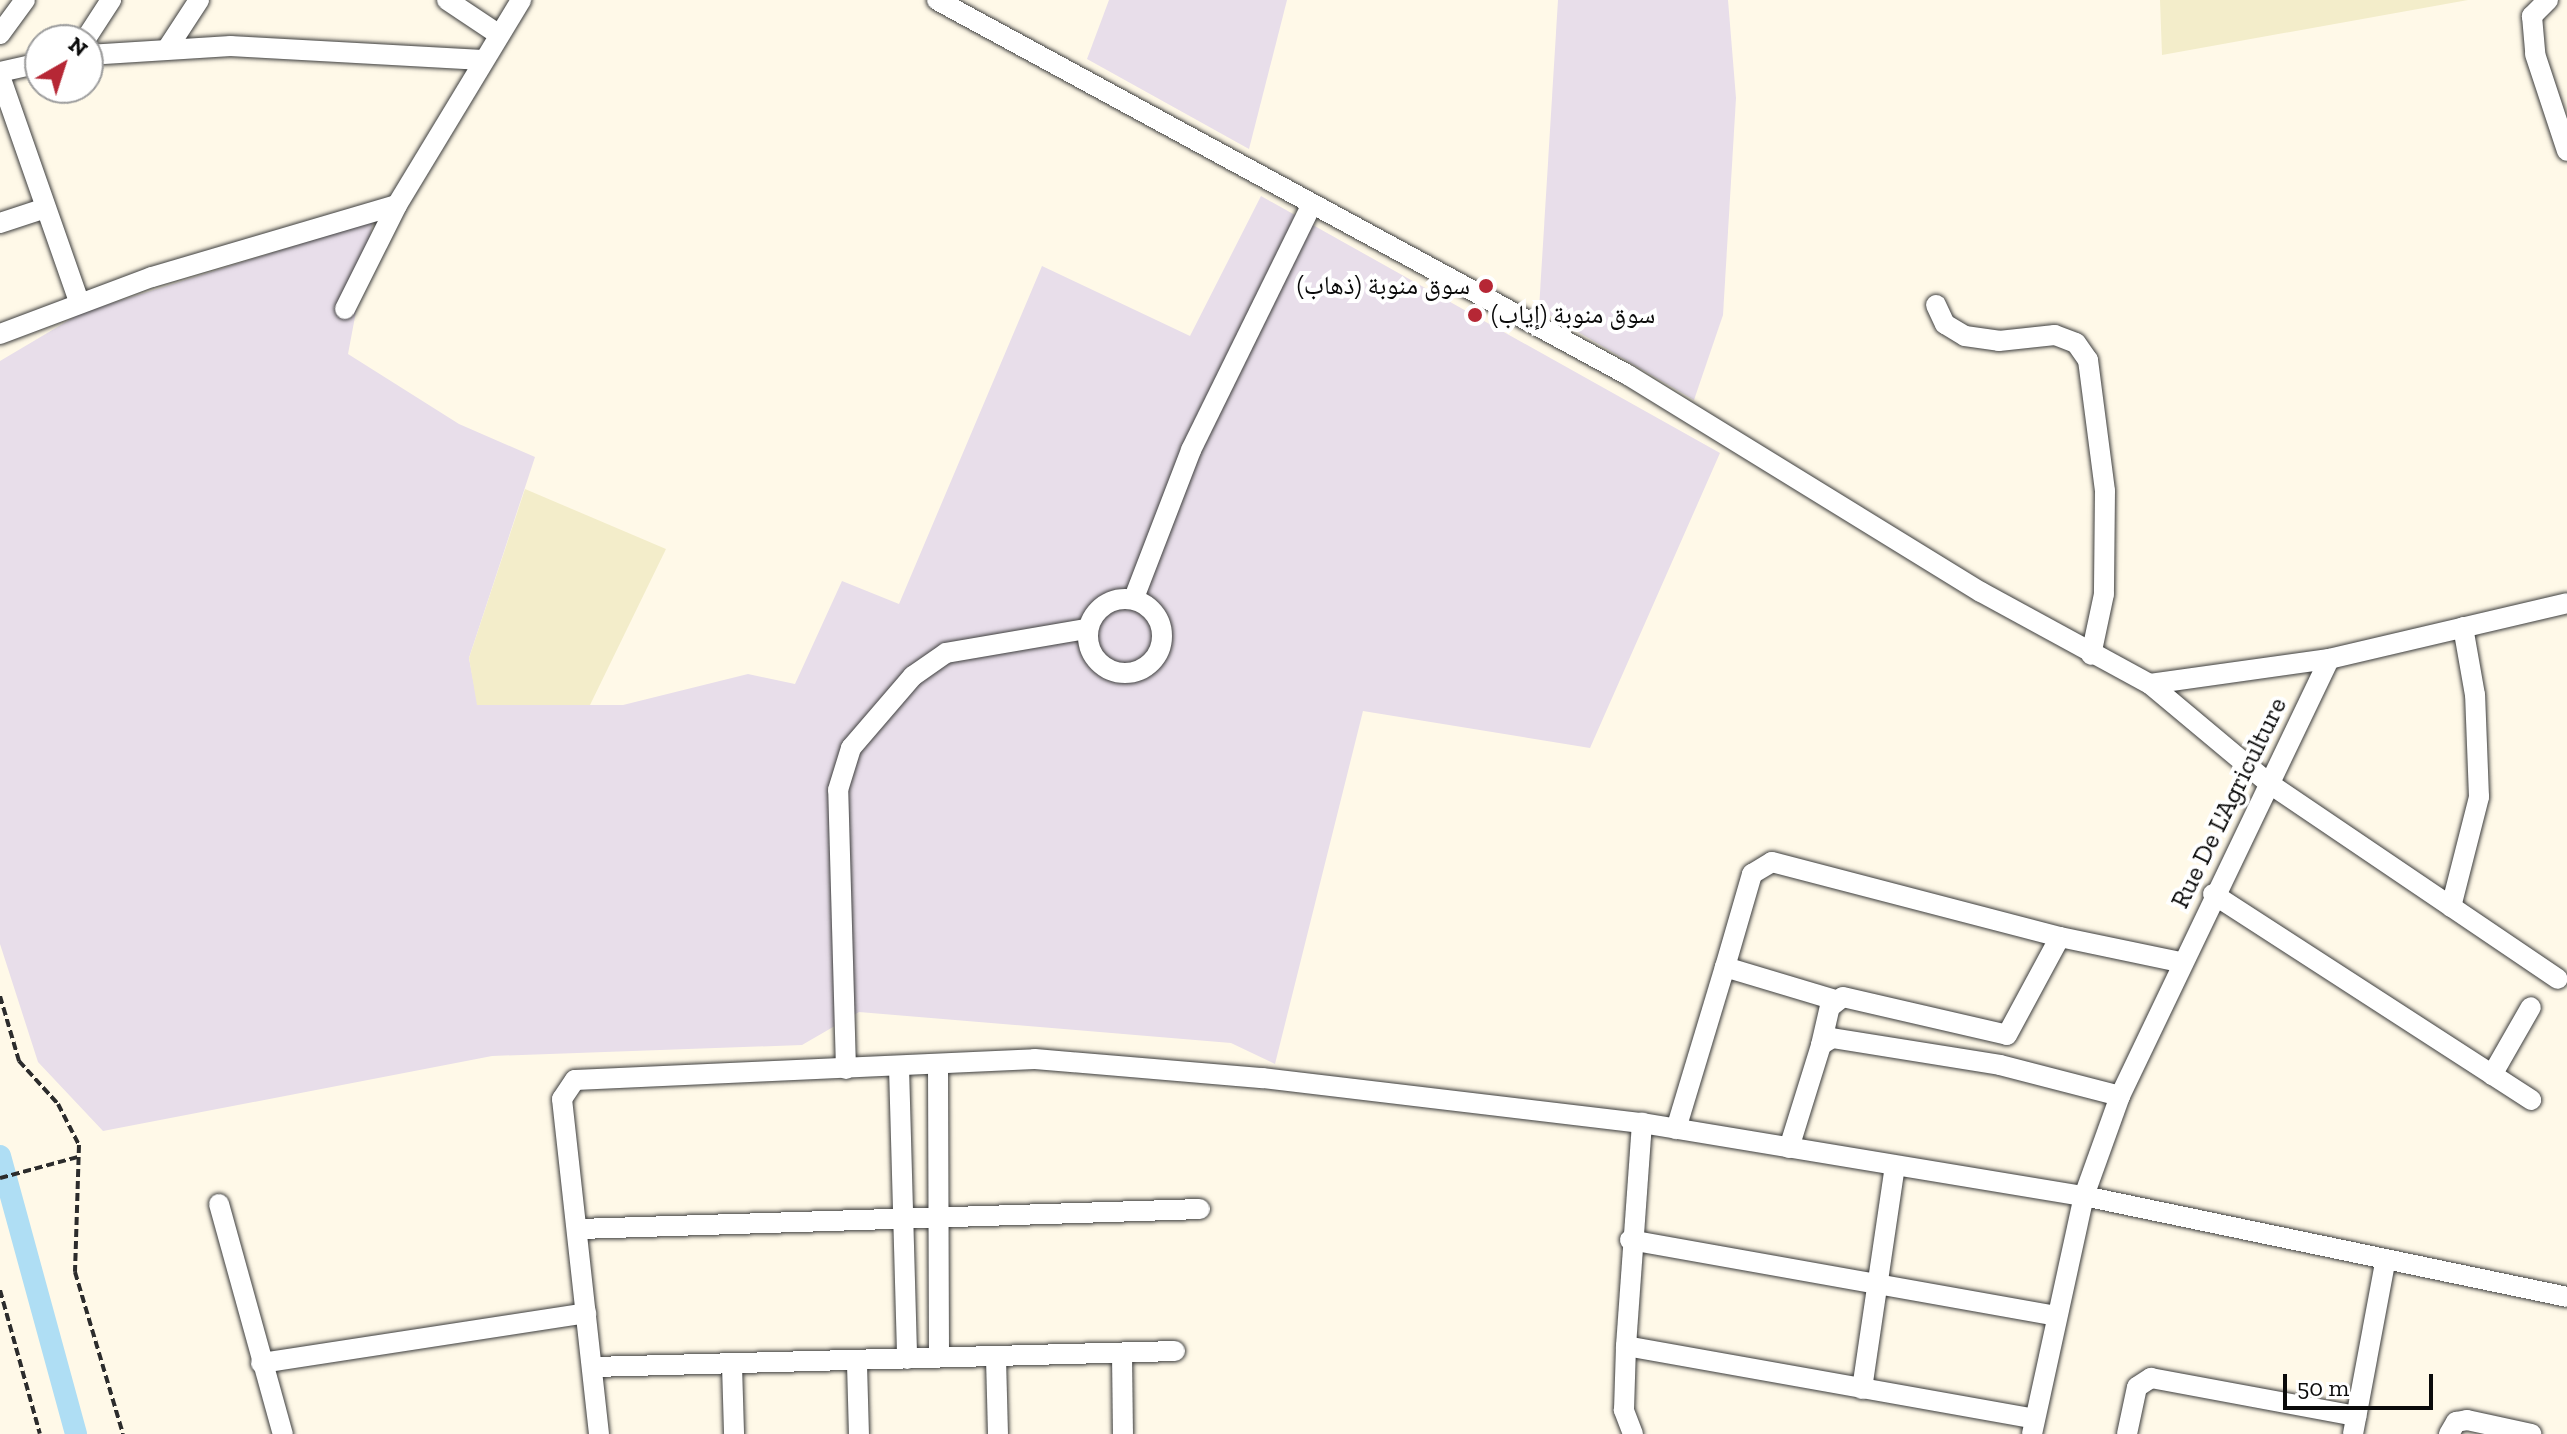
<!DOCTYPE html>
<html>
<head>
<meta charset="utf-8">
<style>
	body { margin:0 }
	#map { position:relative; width:2567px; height:1434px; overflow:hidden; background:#fff9e8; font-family:"Zilla Slab","Noto Naskh Arabic",serif }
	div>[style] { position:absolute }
	.industrial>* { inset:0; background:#e8deea }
	.farmland>* { inset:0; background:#f3edca }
	.canal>* { height:22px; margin:-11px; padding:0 11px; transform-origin:11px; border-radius:11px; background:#afdef4 }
	.path>* { height:4px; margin-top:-2px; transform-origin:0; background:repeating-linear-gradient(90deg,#2c2c2c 0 8px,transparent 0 12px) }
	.roads { filter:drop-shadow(0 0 2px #3d3d3d) drop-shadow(0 0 2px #3d3d3d) }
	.minor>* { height:20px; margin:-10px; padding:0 10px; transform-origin:10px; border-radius:10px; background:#fff }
	.minor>.ring { margin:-10px; padding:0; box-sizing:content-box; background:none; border:20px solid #fff; border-radius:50% }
	.dots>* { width:22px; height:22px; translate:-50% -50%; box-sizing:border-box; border:4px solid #fff; border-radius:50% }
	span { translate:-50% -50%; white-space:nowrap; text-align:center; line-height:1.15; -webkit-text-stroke:8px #fff; paint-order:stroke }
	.poi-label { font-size:26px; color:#0a0a0a }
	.right { translate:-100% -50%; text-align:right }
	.left { translate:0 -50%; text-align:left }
	.street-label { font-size:26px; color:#0a0a0a }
	.north { position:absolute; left:24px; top:24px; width:80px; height:80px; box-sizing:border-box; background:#fff; border:2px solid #9d9d9d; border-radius:50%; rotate:39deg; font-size:22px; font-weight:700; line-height:32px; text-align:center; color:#0a0a0a }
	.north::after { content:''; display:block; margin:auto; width:28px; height:36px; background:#b62735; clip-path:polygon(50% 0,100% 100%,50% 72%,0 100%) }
	.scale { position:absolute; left:2283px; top:1374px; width:150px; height:36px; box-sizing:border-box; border:4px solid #0a0a0a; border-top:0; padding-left:10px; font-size:24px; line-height:28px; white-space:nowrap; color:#0a0a0a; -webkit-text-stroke:6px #fff; paint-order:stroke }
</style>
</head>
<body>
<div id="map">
	<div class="industrial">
		<div style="clip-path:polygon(1109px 0,1287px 0,1249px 149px,1087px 59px)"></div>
		<div style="clip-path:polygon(1558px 0,1728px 0,1736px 98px,1723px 315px,1694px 400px,1539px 309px)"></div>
		<div style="clip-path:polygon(1261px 196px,1720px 453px,1590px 748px,1363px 711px,1275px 1064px,1231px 1043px,859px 1012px,802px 1045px,492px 1056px,103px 1131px,38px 1062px,0 944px,0 361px,81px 313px,373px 221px,348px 354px,459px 424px,535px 457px,469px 658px,478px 705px,623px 705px,748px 674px,795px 684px,842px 581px,899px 604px,1042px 266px,1190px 336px)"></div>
	</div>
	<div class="farmland">
		<div style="clip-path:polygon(2160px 0,2468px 0,2162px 55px)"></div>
		<div style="clip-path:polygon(525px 489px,666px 549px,590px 705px,477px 705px,469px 658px)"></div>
	</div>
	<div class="canal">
		<div style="left:0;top:1156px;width:288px;rotate:74.7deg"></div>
	</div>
	<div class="path">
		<div style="left:0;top:996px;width:68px;rotate:73.7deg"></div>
		<div style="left:19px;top:1061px;width:58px;rotate:47.8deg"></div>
		<div style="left:58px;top:1104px;width:46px;rotate:62.9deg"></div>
		<div style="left:79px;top:1145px;width:127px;rotate:91.8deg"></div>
		<div style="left:75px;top:1272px;width:169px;rotate:73.5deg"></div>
		<div style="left:0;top:1178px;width:81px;rotate:-15.1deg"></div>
		<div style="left:0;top:1290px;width:149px;rotate:74.5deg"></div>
	</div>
	<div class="roads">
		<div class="minor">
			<div style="left:447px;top:0;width:61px;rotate:33.7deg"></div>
			<div style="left:937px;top:0;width:786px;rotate:28.49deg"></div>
			<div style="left:1628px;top:375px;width:414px;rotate:31.6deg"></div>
			<div style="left:1981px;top:592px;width:192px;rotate:28.6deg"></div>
			<div style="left:2150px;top:684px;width:181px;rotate:-8deg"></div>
			<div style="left:2329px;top:659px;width:244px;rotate:-13.2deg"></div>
			<div style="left:2548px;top:0;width:23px;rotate:135deg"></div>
			<div style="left:2532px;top:16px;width:38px;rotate:85deg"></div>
			<div style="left:2535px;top:54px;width:102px;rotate:71.7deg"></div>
			<div style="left:0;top:34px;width:42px;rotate:-53.7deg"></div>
			<div style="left:85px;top:40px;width:48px;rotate:-57deg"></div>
			<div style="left:169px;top:46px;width:55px;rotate:-56.9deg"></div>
			<div style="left:88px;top:55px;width:143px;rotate:-3.6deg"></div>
			<div style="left:231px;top:46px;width:251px;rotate:3.2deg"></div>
			<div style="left:0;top:72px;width:41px;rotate:-12.7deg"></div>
			<div style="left:0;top:76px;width:239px;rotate:70.7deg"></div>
			<div style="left:0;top:223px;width:48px;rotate:-18.1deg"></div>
			<div style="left:1936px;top:305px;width:21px;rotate:65deg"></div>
			<div style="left:1945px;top:324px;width:23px;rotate:31deg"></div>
			<div style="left:1965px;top:336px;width:34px;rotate:8deg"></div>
			<div style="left:1999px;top:341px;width:56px;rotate:-6.1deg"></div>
			<div style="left:2055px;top:335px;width:22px;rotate:21deg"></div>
			<div style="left:2076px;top:343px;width:21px;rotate:55deg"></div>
			<div style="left:2088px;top:360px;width:132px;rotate:82.6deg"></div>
			<div style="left:2105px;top:491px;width:103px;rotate:90.6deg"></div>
			<div style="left:2104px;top:594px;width:62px;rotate:102deg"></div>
			<div style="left:345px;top:309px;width:116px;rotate:-63.4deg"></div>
			<div style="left:397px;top:205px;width:240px;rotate:-58.8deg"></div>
			<div style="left:0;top:334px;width:162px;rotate:-20.6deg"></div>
			<div style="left:152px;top:277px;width:255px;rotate:-16.4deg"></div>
			<div style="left:1134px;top:598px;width:159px;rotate:-68.9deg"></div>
			<div style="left:1191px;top:450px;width:274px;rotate:-63.8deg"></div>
			<div class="ring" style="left:1088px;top:599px;width:54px;height:54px"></div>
			<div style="left:2150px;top:684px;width:153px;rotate:39.9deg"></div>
			<div style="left:2267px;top:782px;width:351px;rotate:34.1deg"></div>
			<div style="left:2213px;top:894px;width:379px;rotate:32.9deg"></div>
			<div style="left:2451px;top:907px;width:114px;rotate:-75.7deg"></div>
			<div style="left:2479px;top:797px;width:102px;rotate:-92.2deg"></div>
			<div style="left:2475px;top:695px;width:69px;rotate:-100deg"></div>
			<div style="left:1725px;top:967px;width:97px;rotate:-73.8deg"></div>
			<div style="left:1752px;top:874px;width:23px;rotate:-31deg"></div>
			<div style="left:1772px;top:862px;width:298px;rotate:14.6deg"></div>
			<div style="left:1821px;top:1045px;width:39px;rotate:-77deg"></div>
			<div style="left:1830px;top:1007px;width:16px;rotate:-38deg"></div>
			<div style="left:1843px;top:997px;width:168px;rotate:13deg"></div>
			<div style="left:2007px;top:1035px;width:111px;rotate:-61.6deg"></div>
			<div style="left:2060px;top:937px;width:123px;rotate:11.8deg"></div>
			<div style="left:899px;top:1067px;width:292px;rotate:88.4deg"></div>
			<div style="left:938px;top:1067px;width:290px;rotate:89.8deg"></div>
			<div style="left:846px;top:1069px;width:279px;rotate:-91.6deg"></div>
			<div style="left:838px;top:790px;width:44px;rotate:-72.8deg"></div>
			<div style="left:851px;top:748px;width:95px;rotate:-49.3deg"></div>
			<div style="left:913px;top:676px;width:40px;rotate:-34.9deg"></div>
			<div style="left:946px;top:653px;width:143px;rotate:-9.7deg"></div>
			<div style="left:2492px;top:1075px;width:78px;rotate:-60.2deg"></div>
			<div style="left:1676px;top:1129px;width:169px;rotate:-73.2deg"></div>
			<div style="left:1725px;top:967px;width:115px;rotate:16.7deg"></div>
			<div style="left:1789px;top:1148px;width:108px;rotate:-72.7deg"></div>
			<div style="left:1821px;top:1045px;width:13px;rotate:-32deg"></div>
			<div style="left:1832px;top:1038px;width:170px;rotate:9.1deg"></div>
			<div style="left:2000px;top:1065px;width:124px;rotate:14.5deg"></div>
			<div style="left:219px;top:1204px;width:239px;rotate:74.5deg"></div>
			<div style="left:579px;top:1229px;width:621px;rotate:-1.84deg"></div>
			<div style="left:1630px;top:1240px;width:432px;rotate:10.1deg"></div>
			<div style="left:1626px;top:1346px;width:415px;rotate:10.1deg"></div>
			<div style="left:1122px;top:1354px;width:80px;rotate:89.3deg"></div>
			<div style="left:996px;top:1358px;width:76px;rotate:88.5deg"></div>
			<div style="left:261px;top:1363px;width:329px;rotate:-8.7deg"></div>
			<div style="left:857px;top:1364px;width:70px;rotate:88.4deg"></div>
			<div style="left:732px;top:1365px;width:69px;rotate:88.3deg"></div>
			<div style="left:593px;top:1367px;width:582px;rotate:-1.57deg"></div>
			<div style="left:1862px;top:1389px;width:225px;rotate:-81.6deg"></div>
			<div style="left:599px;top:1434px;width:337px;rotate:-96.3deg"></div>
			<div style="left:562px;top:1099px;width:23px;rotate:-56deg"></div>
			<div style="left:575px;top:1080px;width:460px;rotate:-2.6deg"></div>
			<div style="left:1035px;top:1059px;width:229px;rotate:4.8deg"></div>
			<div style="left:1263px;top:1078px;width:382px;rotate:6.8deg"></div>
			<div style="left:1642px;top:1123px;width:448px;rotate:9.4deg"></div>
			<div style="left:2084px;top:1196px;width:493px;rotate:11.8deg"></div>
			<div style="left:1633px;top:1434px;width:26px;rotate:-111deg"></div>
			<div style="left:1624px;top:1410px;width:64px;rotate:-88.2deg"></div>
			<div style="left:1626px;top:1346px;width:224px;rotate:-85.9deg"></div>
			<div style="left:2032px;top:1434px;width:244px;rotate:-77.7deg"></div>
			<div style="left:2084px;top:1196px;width:106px;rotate:-70.2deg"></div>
			<div style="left:2120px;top:1096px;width:484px;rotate:-64.4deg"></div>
			<div style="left:2127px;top:1434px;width:48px;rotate:-78deg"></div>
			<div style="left:2137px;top:1387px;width:17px;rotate:-33deg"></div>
			<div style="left:2151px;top:1378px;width:209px;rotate:10.5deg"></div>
			<div style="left:2353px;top:1434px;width:174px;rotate:-79.4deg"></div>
			<div style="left:2449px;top:1434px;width:14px;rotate:-60deg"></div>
			<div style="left:2456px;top:1422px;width:11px;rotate:-10deg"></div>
			<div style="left:2467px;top:1420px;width:66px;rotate:12.3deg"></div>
		</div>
	</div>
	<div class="dots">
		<div style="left:1486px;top:286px;background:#b62735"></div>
		<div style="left:1475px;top:315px;background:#b62735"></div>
	</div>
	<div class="poi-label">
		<span class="right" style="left:1470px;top:286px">سوق منوبة (ذهاب)</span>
		<span class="left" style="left:1491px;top:315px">سوق منوبة (إياب)</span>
	</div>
	<div class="street-label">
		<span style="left:2229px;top:803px;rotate:-64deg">Rue De L'Agriculture</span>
	</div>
	<div class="north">N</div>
	<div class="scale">50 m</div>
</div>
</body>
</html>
